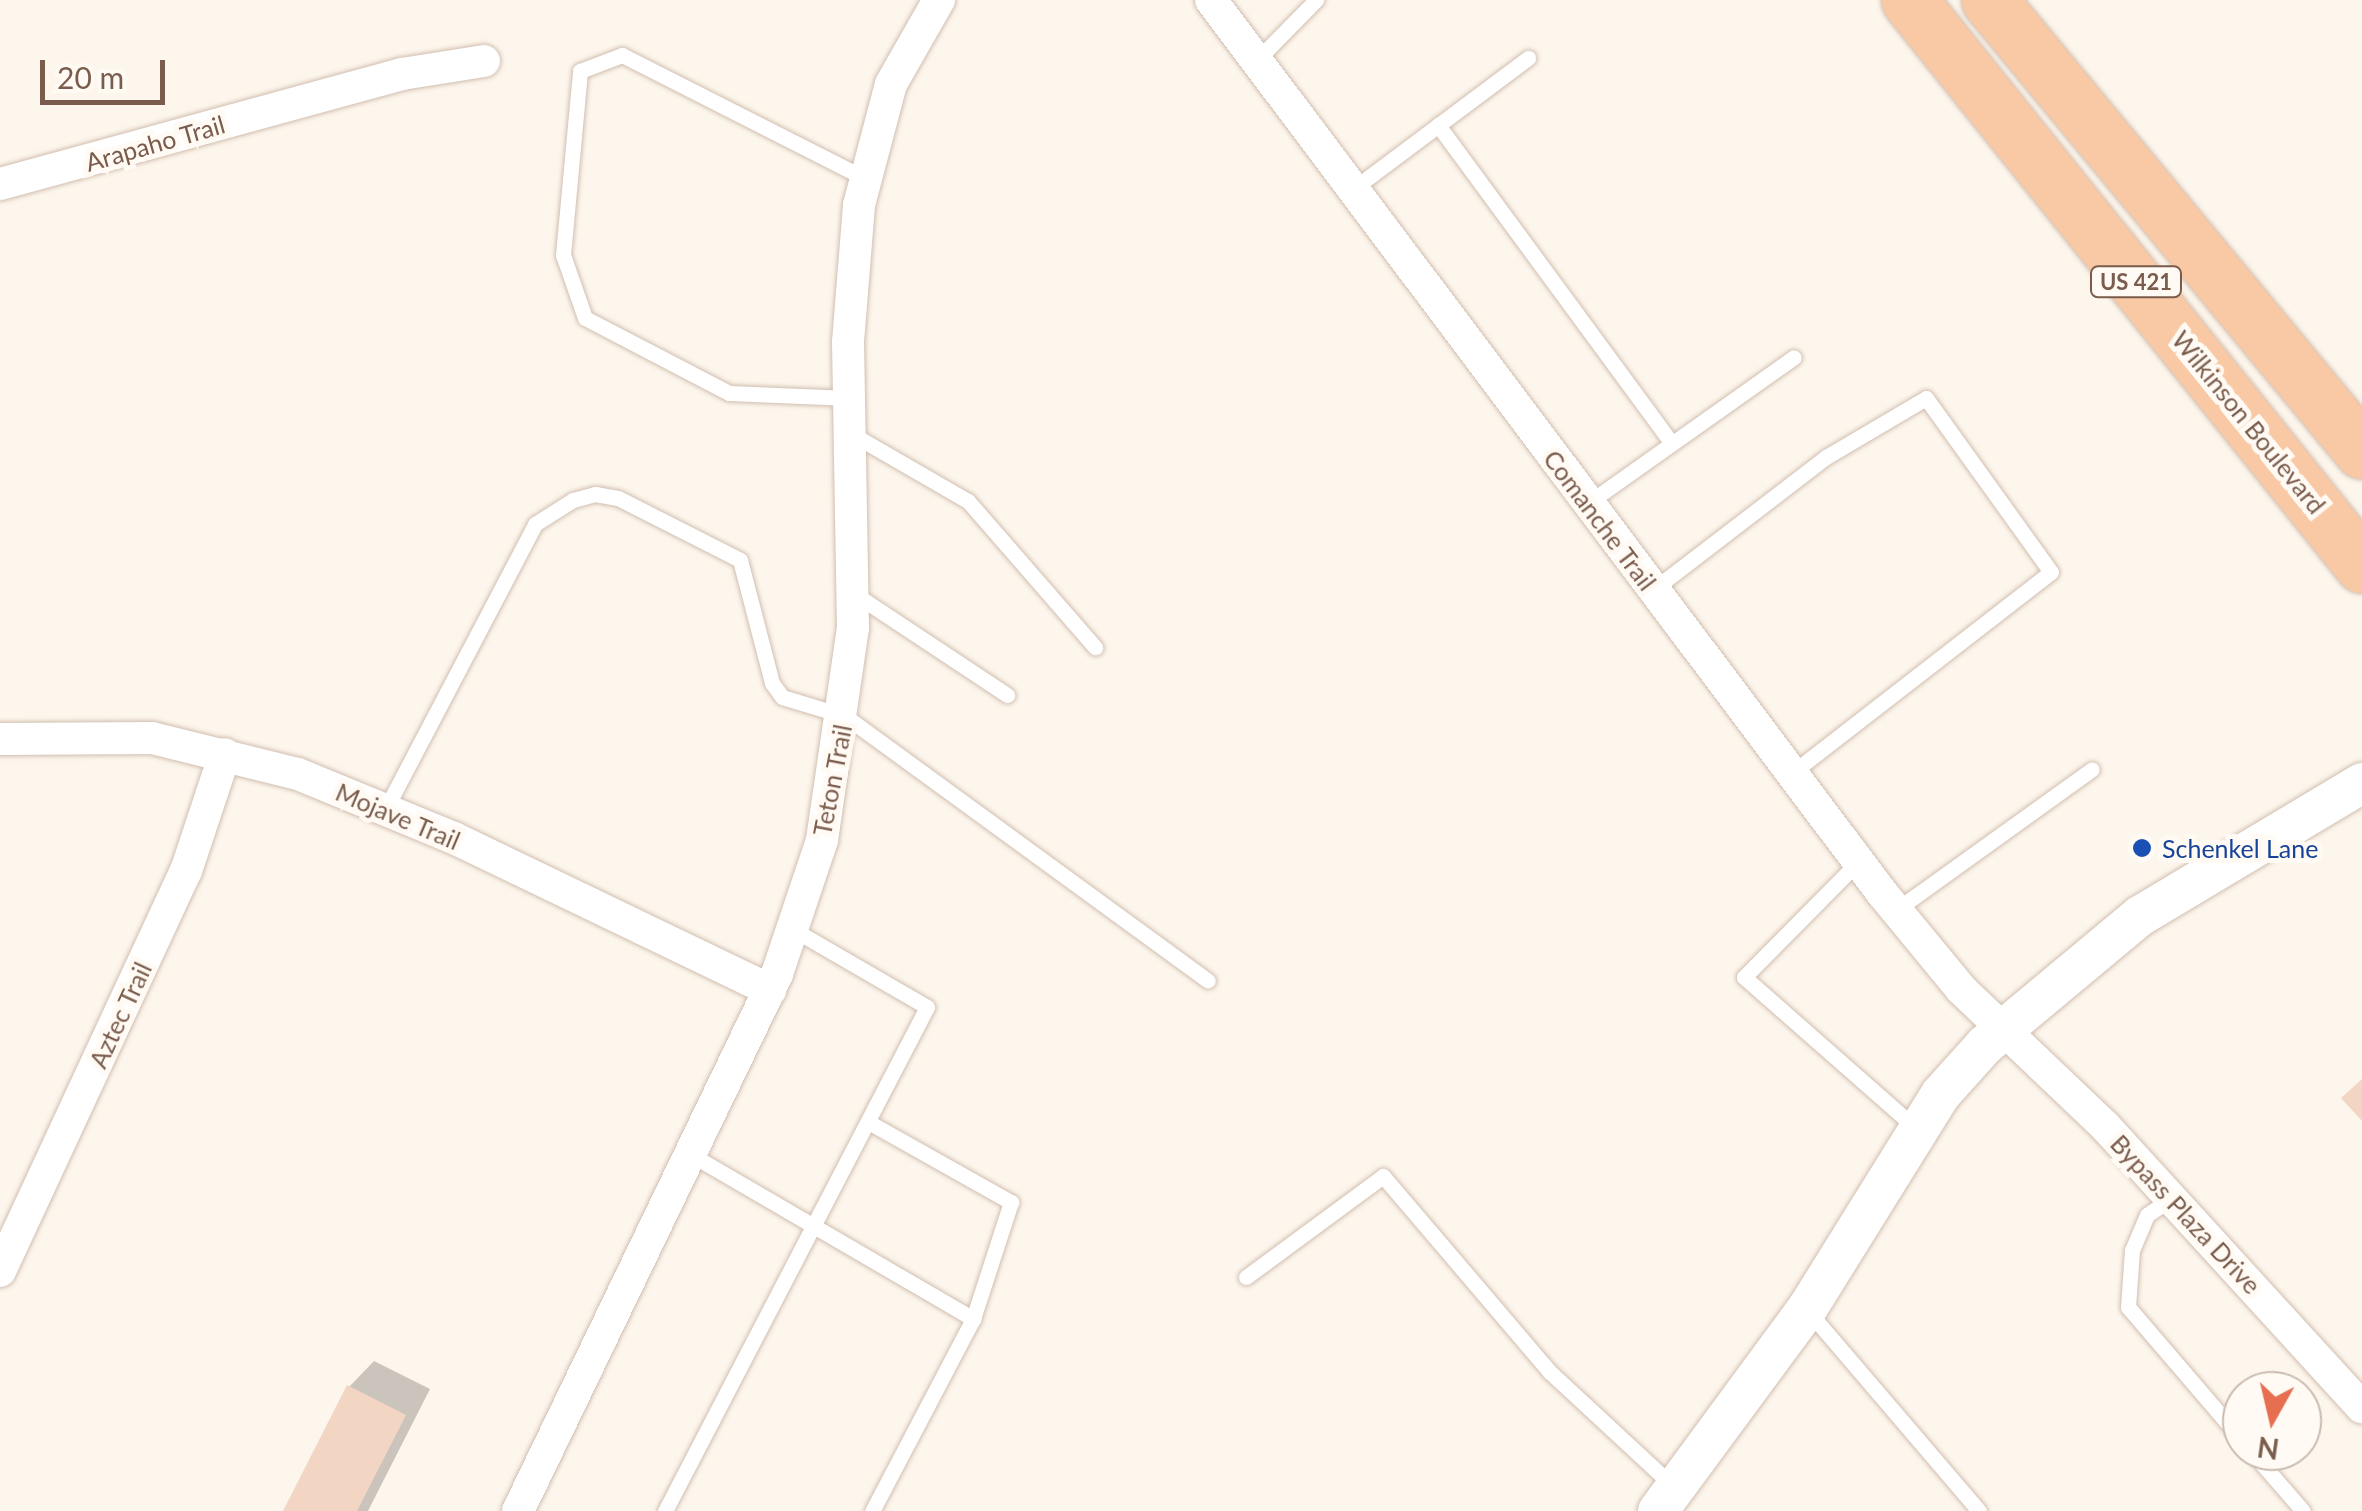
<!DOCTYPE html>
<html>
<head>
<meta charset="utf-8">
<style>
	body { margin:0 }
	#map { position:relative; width:2362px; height:1511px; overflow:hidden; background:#fdf6ec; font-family:Lato,sans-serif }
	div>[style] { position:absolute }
	.shadow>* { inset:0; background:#0003 }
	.building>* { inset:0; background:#f3d5c3 }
	.roads { filter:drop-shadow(0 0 2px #d1beb0) drop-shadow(0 0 2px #d1beb0) }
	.service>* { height:15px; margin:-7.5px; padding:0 7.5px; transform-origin:7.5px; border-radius:7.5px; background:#fff }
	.minor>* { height:32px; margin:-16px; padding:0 16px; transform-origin:16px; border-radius:16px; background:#fff }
	.tertiary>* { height:40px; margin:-20px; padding:0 20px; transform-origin:20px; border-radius:20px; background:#fff }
	.trunk>* { height:55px; margin:-27.5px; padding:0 27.5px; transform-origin:27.5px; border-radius:27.5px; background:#f9c8a4 }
	.dots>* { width:28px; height:28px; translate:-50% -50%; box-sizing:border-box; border:5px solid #fffaf3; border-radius:50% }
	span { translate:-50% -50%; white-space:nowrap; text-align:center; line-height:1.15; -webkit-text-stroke:10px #fffaf3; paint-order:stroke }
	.shield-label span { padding:2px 8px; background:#fffaf3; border:2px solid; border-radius:8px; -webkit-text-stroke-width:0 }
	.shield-label { font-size:22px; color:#7a5c4d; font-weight:700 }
	.street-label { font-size:25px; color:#7a5c4d }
	.transit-label { font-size:25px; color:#164399 }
	.left { translate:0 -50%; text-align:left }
	.north { position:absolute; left:2222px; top:1371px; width:100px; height:100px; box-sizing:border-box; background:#fffaf3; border:2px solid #cabbb1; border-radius:50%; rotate:188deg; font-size:28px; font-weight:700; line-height:40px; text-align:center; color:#7a5c4d }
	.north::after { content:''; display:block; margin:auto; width:35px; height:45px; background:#e76f51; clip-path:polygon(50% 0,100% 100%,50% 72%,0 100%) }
	.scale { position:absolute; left:40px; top:60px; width:125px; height:45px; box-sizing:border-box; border:5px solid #7a5c4d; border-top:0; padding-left:12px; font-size:30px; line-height:35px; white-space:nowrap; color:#7a5c4d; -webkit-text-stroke:8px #fffaf3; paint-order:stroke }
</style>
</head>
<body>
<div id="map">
	<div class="shadow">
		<div style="clip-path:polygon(374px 1361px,430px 1389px,368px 1511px,286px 1511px,349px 1387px)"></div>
	</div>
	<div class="building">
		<div style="clip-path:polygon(2362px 1079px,2362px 1121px,2341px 1098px)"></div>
		<div style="clip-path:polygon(347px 1385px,406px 1415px,357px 1511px,283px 1511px)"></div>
	</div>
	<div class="roads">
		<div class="service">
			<div style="left:1256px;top:61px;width:86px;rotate:-45.5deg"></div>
			<div style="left:1438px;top:125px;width:395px;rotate:53.7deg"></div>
			<div style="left:1353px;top:189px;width:219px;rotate:-36.8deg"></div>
			<div style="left:849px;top:398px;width:120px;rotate:-177.6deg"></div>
			<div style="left:729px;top:393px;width:162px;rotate:-152.5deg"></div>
			<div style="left:585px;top:318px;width:67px;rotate:-109.2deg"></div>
			<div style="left:563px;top:255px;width:185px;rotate:-84.7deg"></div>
			<div style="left:580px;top:71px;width:45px;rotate:-20.9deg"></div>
			<div style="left:622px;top:55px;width:271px;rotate:26.9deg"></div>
			<div style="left:850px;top:433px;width:136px;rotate:30deg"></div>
			<div style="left:968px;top:501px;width:194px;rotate:49deg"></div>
			<div style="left:1588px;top:503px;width:252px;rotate:-35.3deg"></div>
			<div style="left:1654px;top:589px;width:217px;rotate:-37.5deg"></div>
			<div style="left:1826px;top:457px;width:116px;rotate:-30.5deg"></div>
			<div style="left:1926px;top:398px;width:214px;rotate:54.3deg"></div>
			<div style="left:2051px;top:572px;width:329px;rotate:142.2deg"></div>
			<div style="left:853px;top:593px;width:185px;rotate:33.5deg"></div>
			<div style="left:385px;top:810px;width:323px;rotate:-62.3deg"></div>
			<div style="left:535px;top:524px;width:45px;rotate:-32.3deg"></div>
			<div style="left:573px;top:500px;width:23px;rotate:-15deg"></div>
			<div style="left:595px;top:494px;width:23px;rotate:10deg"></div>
			<div style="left:618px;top:498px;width:137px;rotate:26.9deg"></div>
			<div style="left:740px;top:560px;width:127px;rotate:75.4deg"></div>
			<div style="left:772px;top:683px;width:17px;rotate:54deg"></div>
			<div style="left:782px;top:697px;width:66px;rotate:16.8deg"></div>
			<div style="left:845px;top:716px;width:449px;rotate:36.1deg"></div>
			<div style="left:1858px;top:862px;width:162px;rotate:134.7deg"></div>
			<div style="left:1744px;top:977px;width:230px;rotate:41.3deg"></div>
			<div style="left:1896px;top:910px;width:241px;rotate:-35.7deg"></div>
			<div style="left:870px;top:1123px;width:162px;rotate:29.3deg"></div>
			<div style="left:1011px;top:1202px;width:123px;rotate:108deg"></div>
			<div style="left:973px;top:1319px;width:217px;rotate:117.7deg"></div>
			<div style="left:690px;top:1154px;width:328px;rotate:30.2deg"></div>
			<div style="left:2172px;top:1198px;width:30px;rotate:146deg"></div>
			<div style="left:2147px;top:1215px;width:38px;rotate:113deg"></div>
			<div style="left:2132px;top:1250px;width:57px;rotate:94deg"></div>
			<div style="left:2128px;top:1307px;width:175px;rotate:49.4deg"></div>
			<div style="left:1246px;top:1277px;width:170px;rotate:-36.4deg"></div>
			<div style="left:1383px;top:1176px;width:257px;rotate:49.6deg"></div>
			<div style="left:1550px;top:1372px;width:166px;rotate:42.8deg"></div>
			<div style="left:1809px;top:1312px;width:262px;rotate:49.5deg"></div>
			<div style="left:2251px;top:1451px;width:79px;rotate:49.1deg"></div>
			<div style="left:665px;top:1511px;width:568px;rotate:-62.53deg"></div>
			<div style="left:927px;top:1007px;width:154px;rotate:-149.9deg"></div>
		</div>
		<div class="minor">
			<div style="left:1211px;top:0;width:1117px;rotate:53.08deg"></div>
			<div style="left:1882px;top:893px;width:124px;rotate:50.5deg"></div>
			<div style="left:1961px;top:989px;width:199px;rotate:43.6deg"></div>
			<div style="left:2105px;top:1126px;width:381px;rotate:47.6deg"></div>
			<div style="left:0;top:184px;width:417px;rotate:-15.3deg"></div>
			<div style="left:402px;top:74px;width:83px;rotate:-9deg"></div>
			<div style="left:0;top:739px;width:152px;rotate:-0.4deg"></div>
			<div style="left:152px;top:738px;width:150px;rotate:13.9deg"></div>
			<div style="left:298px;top:774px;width:169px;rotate:22.3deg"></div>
			<div style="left:454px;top:838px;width:351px;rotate:25.7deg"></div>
			<div style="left:0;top:1271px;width:441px;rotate:-65.1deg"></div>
			<div style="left:186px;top:871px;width:123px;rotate:-71.6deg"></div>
			<div style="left:518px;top:1511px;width:596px;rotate:-64.25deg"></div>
			<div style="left:777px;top:974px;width:141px;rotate:-71.4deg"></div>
			<div style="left:822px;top:840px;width:214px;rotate:-81.7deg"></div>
			<div style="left:853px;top:628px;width:286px;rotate:-91deg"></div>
			<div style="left:848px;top:342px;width:137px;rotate:-85.4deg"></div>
			<div style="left:859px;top:205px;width:125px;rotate:-75.2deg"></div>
			<div style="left:891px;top:84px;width:97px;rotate:-60.3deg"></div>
		</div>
		<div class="tertiary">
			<div style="left:1658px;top:1511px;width:251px;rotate:-53.6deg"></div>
			<div style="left:1807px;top:1309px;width:253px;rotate:-58.1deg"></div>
			<div style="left:1941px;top:1094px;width:66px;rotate:-48.1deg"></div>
			<div style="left:1985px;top:1045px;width:202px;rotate:-39.8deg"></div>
			<div style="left:2140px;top:916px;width:259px;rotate:-30.9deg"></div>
		</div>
		<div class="trunk">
			<div style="left:1909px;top:0;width:724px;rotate:51.28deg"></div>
			<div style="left:1989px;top:0;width:585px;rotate:50.41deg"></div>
		</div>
	</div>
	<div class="dots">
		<div style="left:2142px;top:848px;background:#1a4fb4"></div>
	</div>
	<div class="shield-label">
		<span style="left:2136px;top:282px">US 421</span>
	</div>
	<div class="street-label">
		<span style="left:155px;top:143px;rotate:-16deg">Arapaho Trail</span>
		<span style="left:2249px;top:422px;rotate:51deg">Wilkinson Boulevard</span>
		<span style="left:1600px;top:520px;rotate:53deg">Comanche Trail</span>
		<span style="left:832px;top:780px;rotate:-79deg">Teton Trail</span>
		<span style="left:398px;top:816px;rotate:23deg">Mojave Trail</span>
		<span style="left:120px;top:1015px;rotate:-65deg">Aztec Trail</span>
		<span style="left:2186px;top:1214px;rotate:47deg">Bypass Plaza Drive</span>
	</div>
	<div class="transit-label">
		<span class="left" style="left:2162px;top:848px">Schenkel Lane</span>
	</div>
	<div class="north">N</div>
	<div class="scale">20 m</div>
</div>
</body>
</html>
